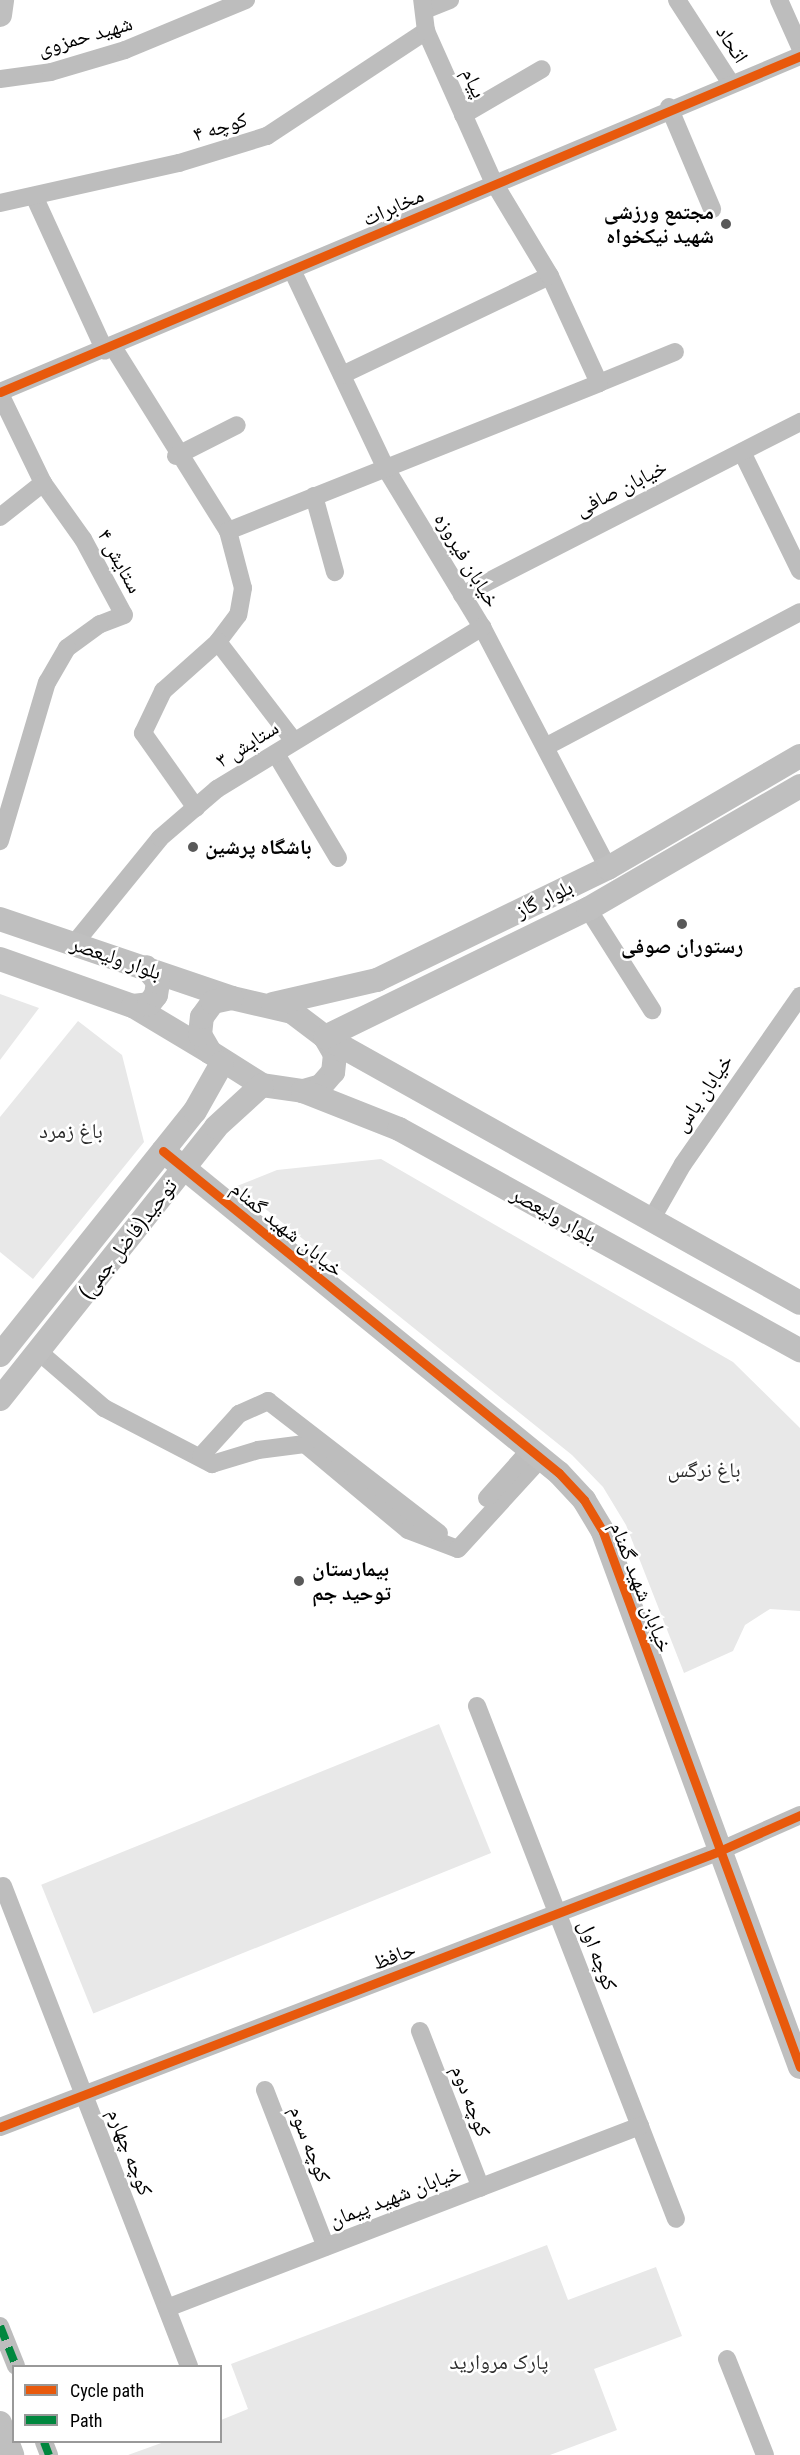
<!DOCTYPE html>
<html>
<head>
<meta charset="utf-8">
<style>
	body { margin:0 }
	#map { position:relative; width:800px; height:2455px; overflow:hidden; background:#fff; font-family:"Roboto Condensed","Noto Naskh Arabic",sans-serif }
	div>[style] { position:absolute }
	.green>* { inset:0; background:#e8e8e8; transform-origin:0 0 }
	.street>* { height:18px; margin:-9px; padding:0 9px; transform-origin:9px; border-radius:9px; background:#bdbdbd }
	.secondary>* { height:24px; margin:-12px; padding:0 12px; transform-origin:12px; border-radius:12px; background:#bfbfbf }
	.quiet>* { height:8px; margin-top:-4px; transform-origin:0; background:repeating-linear-gradient(90deg,#00873e 0 15px,transparent 0 23px) }
	.cycleway>* { height:9px; margin:-4.5px; padding:0 4.5px; transform-origin:4.5px; border-radius:4.5px; background:#e8590c }
	.dots>* { width:16px; height:16px; translate:-50% -50%; box-sizing:border-box; border:3px solid #fff; border-radius:50% }
	span { translate:-50% -50%; white-space:nowrap; text-align:center; line-height:1.15; -webkit-text-stroke:5px #fff; paint-order:stroke }
	.street-label { font-size:21px; color:#000 }
	.poi-label { font-size:21px; color:#000; font-weight:700 }
	.right { translate:-100% -50%; text-align:right }
	.left { translate:0 -50%; text-align:left }
	.park-label { font-size:21px; color:#2c2c2c }
	.legend { position:absolute; left:12px; top:2365px; width:210px; height:78px; box-sizing:border-box; background:#fff; border:2px solid #999; margin:0; padding:8px 10px; list-style:none; font-size:18px; color:#000 }
	.legend li { display:flex; align-items:center; gap:12px; height:30px }
	.legend b { width:30px; border:2px solid #999 }
</style>
</head>
<body>
<div id="map">
	<div class="green">
		<div style="clip-path:polygon(0 994px,39px 1008px,0 1060px)"></div>
		<div style="clip-path:polygon(78px 1021px,122px 1055px,144px 1142px,33px 1279px,0 1252px,0 1117px)"></div>
		<div style="clip-path:polygon(381px 1159px,733px 1362px,800px 1428px,800px 1611px,770px 1609px,745px 1625px,733px 1651px,684px 1673px,626px 1525px,603px 1487px,572px 1455px,237px 1186px,277px 1170px)"></div>
		<div style="left:439px;top:1724px;width:139px;height:429px;rotate:68deg"></div>
		<div style="clip-path:polygon(547px 2245px,568px 2300px,656px 2267px,682px 2336px,594px 2369px,617px 2430px,550px 2455px,128px 2455px,164px 2442px,220px 2442px,221px 2420px,248px 2409px,231px 2364px)"></div>
	</div>
	<div class="street">
		<div style="left:677px;top:0;width:98px;rotate:57.1deg"></div>
		<div style="left:779px;top:0;width:51px;rotate:65.9deg"></div>
		<div style="left:425px;top:10px;width:27px;rotate:-22deg"></div>
		<div style="left:0;top:79px;width:51px;rotate:-7.8deg"></div>
		<div style="left:51px;top:72px;width:77px;rotate:-16.6deg"></div>
		<div style="left:125px;top:50px;width:131px;rotate:-22.5deg"></div>
		<div style="left:669px;top:107px;width:111px;rotate:67.1deg"></div>
		<div style="left:463px;top:115px;width:91px;rotate:-30.2deg"></div>
		<div style="left:34px;top:196px;width:170px;rotate:65.4deg"></div>
		<div style="left:0;top:203px;width:183px;rotate:-12.6deg"></div>
		<div style="left:179px;top:163px;width:92px;rotate:-17.1deg"></div>
		<div style="left:267px;top:136px;width:191px;rotate:-33.4deg"></div>
		<div style="left:293px;top:272px;width:216px;rotate:64.7deg"></div>
		<div style="left:385px;top:467px;width:187px;rotate:58.8deg"></div>
		<div style="left:482px;top:627px;width:272px;rotate:62.4deg"></div>
		<div style="left:113px;top:347px;width:217px;rotate:58deg"></div>
		<div style="left:228px;top:531px;width:59px;rotate:75.3deg"></div>
		<div style="left:243px;top:588px;width:27px;rotate:100deg"></div>
		<div style="left:238px;top:615px;width:34px;rotate:127deg"></div>
		<div style="left:218px;top:642px;width:125px;rotate:52.5deg"></div>
		<div style="left:342px;top:375px;width:230px;rotate:-25.5deg"></div>
		<div style="left:599px;top:383px;width:82px;rotate:-22.2deg"></div>
		<div style="left:0;top:392px;width:868px;rotate:-22.78deg"></div>
		<div style="left:0;top:394px;width:99px;rotate:64.2deg"></div>
		<div style="left:43px;top:483px;width:69px;rotate:54.5deg"></div>
		<div style="left:83px;top:539px;width:86px;rotate:61.7deg"></div>
		<div style="left:124px;top:615px;width:26px;rotate:159deg"></div>
		<div style="left:100px;top:624px;width:41px;rotate:144deg"></div>
		<div style="left:67px;top:648px;width:39px;rotate:120deg"></div>
		<div style="left:47px;top:682px;width:166px;rotate:106.5deg"></div>
		<div style="left:742px;top:452px;width:132px;rotate:64deg"></div>
		<div style="left:176px;top:456px;width:68px;rotate:-26.9deg"></div>
		<div style="left:314px;top:496px;width:79px;rotate:74.6deg"></div>
		<div style="left:0;top:517px;width:55px;rotate:-38.3deg"></div>
		<div style="left:228px;top:531px;width:399px;rotate:-21.7deg"></div>
		<div style="left:599px;top:383px;width:118px;rotate:-114.6deg"></div>
		<div style="left:550px;top:276px;width:111px;rotate:-121deg"></div>
		<div style="left:493px;top:181px;width:164px;rotate:-114.1deg"></div>
		<div style="left:426px;top:31px;width:31px;rotate:-97deg"></div>
		<div style="left:462px;top:595px;width:380px;rotate:-27.1deg"></div>
		<div style="left:547px;top:746px;width:286px;rotate:-27.9deg"></div>
		<div style="left:276px;top:754px;width:121px;rotate:59.2deg"></div>
		<div style="left:196px;top:808px;width:92px;rotate:-125.2deg"></div>
		<div style="left:143px;top:733px;width:47px;rotate:-64.5deg"></div>
		<div style="left:163px;top:691px;width:74px;rotate:-41.7deg"></div>
		<div style="left:588px;top:909px;width:120px;rotate:57.6deg"></div>
		<div style="left:74px;top:944px;width:136px;rotate:-50.9deg"></div>
		<div style="left:160px;top:838px;width:75px;rotate:-40.7deg"></div>
		<div style="left:217px;top:789px;width:311px;rotate:-31.4deg"></div>
		<div style="left:651px;top:1220px;width:64px;rotate:-60.3deg"></div>
		<div style="left:683px;top:1164px;width:205px;rotate:-55.1deg"></div>
		<div style="left:39px;top:1352px;width:86px;rotate:40.7deg"></div>
		<div style="left:104px;top:1408px;width:122px;rotate:27.4deg"></div>
		<div style="left:212px;top:1464px;width:48px;rotate:-16.9deg"></div>
		<div style="left:258px;top:1450px;width:47px;rotate:-7.3deg"></div>
		<div style="left:305px;top:1444px;width:134px;rotate:39.9deg"></div>
		<div style="left:408px;top:1530px;width:53px;rotate:20.8deg"></div>
		<div style="left:458px;top:1549px;width:123px;rotate:-47.6deg"></div>
		<div style="left:201px;top:1456px;width:57px;rotate:-47.9deg"></div>
		<div style="left:239px;top:1414px;width:32px;rotate:-24deg"></div>
		<div style="left:268px;top:1401px;width:216px;rotate:37.7deg"></div>
		<div style="left:487px;top:1498px;width:64px;rotate:-48.1deg"></div>
		<div style="left:477px;top:1706px;width:550px;rotate:68.8deg"></div>
		<div style="left:3px;top:1886px;width:515px;rotate:68.82deg"></div>
		<div style="left:420px;top:2031px;width:168px;rotate:68.8deg"></div>
		<div style="left:265px;top:2090px;width:168px;rotate:68.8deg"></div>
		<div style="left:0;top:2127px;width:768px;rotate:-20.98deg"></div>
		<div style="left:717px;top:1852px;width:91px;rotate:-24deg"></div>
		<div style="left:167px;top:2308px;width:507px;rotate:-21.05deg"></div>
		<div style="left:0;top:2326px;width:43px;rotate:68.2deg"></div>
		<div style="left:727px;top:2359px;width:103px;rotate:68.4deg"></div>
		<div style="left:44px;top:2442px;width:14px;rotate:69deg"></div>
	</div>
	<div class="secondary">
		<div style="left:0;top:15px;width:15px;rotate:-82deg"></div>
		<div style="left:0;top:919px;width:245px;rotate:18.8deg"></div>
		<div style="left:0;top:959px;width:141px;rotate:19.5deg"></div>
		<div style="left:133px;top:1006px;width:90px;rotate:30.9deg"></div>
		<div style="left:232px;top:998px;width:62px;rotate:13.1deg"></div>
		<div style="left:292px;top:1012px;width:41px;rotate:37.1deg"></div>
		<div style="left:325px;top:1037px;width:20px;rotate:60deg"></div>
		<div style="left:335px;top:1054px;width:18px;rotate:96deg"></div>
		<div style="left:333px;top:1072px;width:18px;rotate:131deg"></div>
		<div style="left:321px;top:1086px;width:19px;rotate:164deg"></div>
		<div style="left:303px;top:1091px;width:41px;rotate:-171.7deg"></div>
		<div style="left:262px;top:1085px;width:62px;rotate:-147.6deg"></div>
		<div style="left:210px;top:1052px;width:20px;rotate:-120deg"></div>
		<div style="left:200px;top:1035px;width:18px;rotate:-84deg"></div>
		<div style="left:202px;top:1017px;width:19px;rotate:-54deg"></div>
		<div style="left:213px;top:1002px;width:19px;rotate:-12deg"></div>
		<div style="left:273px;top:1004px;width:107px;rotate:-13deg"></div>
		<div style="left:377px;top:980px;width:257px;rotate:-25.9deg"></div>
		<div style="left:608px;top:868px;width:222px;rotate:-30.3deg"></div>
		<div style="left:133px;top:1006px;width:16px;rotate:-7deg"></div>
		<div style="left:149px;top:1004px;width:11px;rotate:-52deg"></div>
		<div style="left:156px;top:995px;width:13px;rotate:-81deg"></div>
		<div style="left:158px;top:982px;width:19px;rotate:-129deg"></div>
		<div style="left:325px;top:1037px;width:544px;rotate:29.25deg"></div>
		<div style="left:325px;top:1037px;width:292px;rotate:-26deg"></div>
		<div style="left:588px;top:909px;width:245px;rotate:-30.1deg"></div>
		<div style="left:303px;top:1091px;width:103px;rotate:21.6deg"></div>
		<div style="left:399px;top:1129px;width:458px;rotate:28.9deg"></div>
		<div style="left:163px;top:1151px;width:510px;rotate:39.12deg"></div>
		<div style="left:559px;top:1473px;width:37px;rotate:47deg"></div>
		<div style="left:584px;top:1500px;width:37px;rotate:59deg"></div>
		<div style="left:603px;top:1532px;width:570px;rotate:69.79deg"></div>
		<div style="left:0;top:1355px;width:312px;rotate:-51.4deg"></div>
		<div style="left:195px;top:1111px;width:55px;rotate:-60.6deg"></div>
		<div style="left:0;top:1399px;width:347px;rotate:-51.5deg"></div>
		<div style="left:216px;top:1127px;width:62px;rotate:-42.4deg"></div>
		<div style="left:0;top:2423px;width:34px;rotate:69deg"></div>
	</div>
	<div class="quiet">
		<div style="left:0;top:2326px;width:43px;rotate:68.2deg"></div>
		<div style="left:44px;top:2442px;width:14px;rotate:69deg"></div>
	</div>
	<div class="cycleway">
		<div style="left:0;top:392px;width:868px;rotate:-22.78deg"></div>
		<div style="left:163px;top:1151px;width:510px;rotate:39.12deg"></div>
		<div style="left:559px;top:1473px;width:37px;rotate:47deg"></div>
		<div style="left:584px;top:1500px;width:37px;rotate:59deg"></div>
		<div style="left:603px;top:1532px;width:570px;rotate:69.79deg"></div>
		<div style="left:0;top:2127px;width:768px;rotate:-20.98deg"></div>
		<div style="left:717px;top:1852px;width:91px;rotate:-24deg"></div>
	</div>
	<div class="dots">
		<div style="left:726px;top:224px;background:#595959"></div>
		<div style="left:193px;top:847px;background:#595959"></div>
		<div style="left:682px;top:924px;background:#595959"></div>
		<div style="left:299px;top:1581px;background:#595959"></div>
	</div>
	<div class="street-label">
		<span style="left:85px;top:36px;rotate:-16deg">شهید حمزوی</span>
		<span style="left:732px;top:44px;rotate:57deg">اتحاد</span>
		<span style="left:474px;top:83px;rotate:66deg">پیام</span>
		<span style="left:220px;top:127px;rotate:-17deg">کوچه ۴</span>
		<span style="left:393px;top:207px;rotate:-24deg">مخابرات</span>
		<span style="left:621px;top:488px;rotate:-27deg">خیابان صافی</span>
		<span style="left:467px;top:560px;rotate:59deg">خیابان فیروزه</span>
		<span style="left:120px;top:561px;rotate:61deg">ستایش ۴</span>
		<span style="left:247px;top:744px;rotate:-32deg">ستایش ۳</span>
		<span style="left:544px;top:899px;rotate:-26deg">بلوار گاز</span>
		<span style="left:116px;top:958px;rotate:19deg">بلوار ولیعصر</span>
		<span style="left:703px;top:1093px;rotate:-56deg">خیابان یاس</span>
		<span style="left:554px;top:1215px;rotate:29deg">بلوار ولیعصر</span>
		<span style="left:287px;top:1229px;rotate:39deg">خیابان شهید گمنام</span>
		<span style="left:128px;top:1239px;rotate:-52deg">توحید(فاضل جمی)</span>
		<span style="left:641px;top:1587px;rotate:69deg">خیابان شهید گمنام</span>
		<span style="left:598px;top:1955px;rotate:69deg">کوچه اول</span>
		<span style="left:394px;top:1956px;rotate:-21deg">حافظ</span>
		<span style="left:471px;top:2101px;rotate:69deg">کوچه دوم</span>
		<span style="left:310px;top:2144px;rotate:69deg">کوچه سوم</span>
		<span style="left:130px;top:2152px;rotate:69deg">کوچه چهارم</span>
		<span style="left:395px;top:2196px;rotate:-21deg">خیابان شهید پیمان</span>
	</div>
	<div class="poi-label">
		<span class="right" style="left:714px;top:224px">مجتمع ورزشی<br>شهید نیکخواه</span>
		<span class="left" style="left:205px;top:847px">باشگاه پرشین</span>
		<span style="left:682px;top:946px">رستوران صوفی</span>
		<span class="left" style="left:312px;top:1581px">بیمارستان<br>توحید جم</span>
	</div>
	<div class="park-label">
		<span style="left:71px;top:1131px">باغ زمرد</span>
		<span style="left:704px;top:1470px">باغ نرگس</span>
		<span style="left:499px;top:2362px">پارک مروارید</span>
	</div>
	<ul class="legend">
	<li><b style="height:8px;background:#e8590c"></b>Cycle path</li>
	<li><b style="height:8px;background:#00873e"></b>Path</li>
	</ul>
</div>
</body>
</html>
